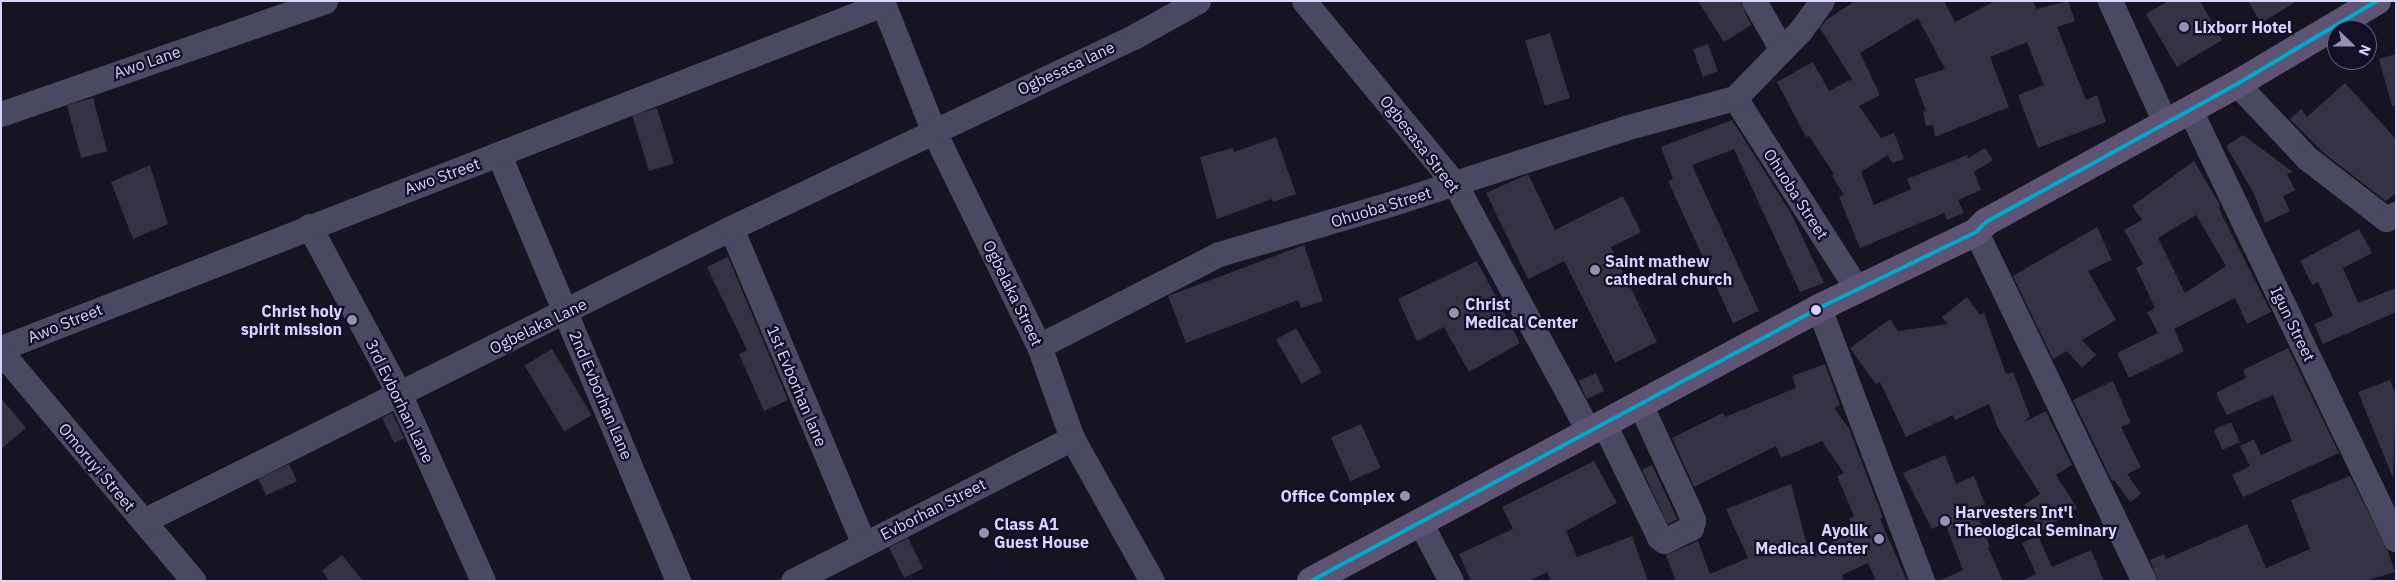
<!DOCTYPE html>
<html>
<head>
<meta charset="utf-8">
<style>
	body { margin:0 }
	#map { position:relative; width:2397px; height:582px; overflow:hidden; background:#161421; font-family:"IBM Plex Sans",sans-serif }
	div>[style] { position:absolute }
	.building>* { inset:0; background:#343243; transform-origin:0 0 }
	.minor>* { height:25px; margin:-12.5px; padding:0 12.5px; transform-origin:12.5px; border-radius:12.5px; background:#4a4962 }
	.major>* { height:28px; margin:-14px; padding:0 14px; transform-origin:14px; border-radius:14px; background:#5e5373 }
	.bus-1>* { height:4px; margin:-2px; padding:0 2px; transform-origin:2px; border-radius:2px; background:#00a9ce }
	.dots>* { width:14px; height:14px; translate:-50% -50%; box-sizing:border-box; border:2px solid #130f26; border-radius:50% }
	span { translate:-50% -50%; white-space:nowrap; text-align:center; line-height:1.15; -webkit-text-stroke:4.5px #130f26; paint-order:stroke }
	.poi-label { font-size:16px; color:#d9d4ff; font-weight:700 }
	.left { translate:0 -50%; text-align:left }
	.right { translate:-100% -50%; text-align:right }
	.street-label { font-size:16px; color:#d9d4ff }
	.frame { position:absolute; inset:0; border:2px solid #d9d4ff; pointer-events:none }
	.north { position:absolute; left:2327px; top:20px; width:50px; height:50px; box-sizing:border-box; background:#130f26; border:1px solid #625e7d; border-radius:50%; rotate:112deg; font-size:14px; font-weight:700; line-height:20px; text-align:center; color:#d9d4ff }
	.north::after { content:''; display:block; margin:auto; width:18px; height:22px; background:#9591b1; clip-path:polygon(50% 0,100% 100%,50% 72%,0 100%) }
</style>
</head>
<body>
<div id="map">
	<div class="building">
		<div style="clip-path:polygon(1698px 1px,1740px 1px,1751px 25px,1724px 42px)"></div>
		<div style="clip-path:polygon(1855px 1px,1944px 1px,1955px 22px,1995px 1px,2033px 1px,2036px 9px,2068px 1px,2075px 21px,2057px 27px,2086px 100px,2097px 95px,2106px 122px,2038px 148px,2018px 95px,2044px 85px,2027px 42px,1990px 57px,2009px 107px,1935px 137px,1933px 125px,1926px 126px,1923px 112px,1926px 111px,1914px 79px,1945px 69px,1918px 18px,1860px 53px,1880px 95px,1859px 106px,1881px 138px,1894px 133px,1904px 159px,1892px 163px,1888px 155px,1861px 172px,1874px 205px,1911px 189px,1907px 179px,1967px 155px,1968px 158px,1985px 148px,1993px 160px,1974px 172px,1981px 190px,1958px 200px,1964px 213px,1947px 220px,1944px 213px,1860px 248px,1839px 197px,1844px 195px,1832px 176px,1834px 174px,1809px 136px,1806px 137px,1777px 82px,1813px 62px,1829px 91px,1852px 79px,1820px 28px,1826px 20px)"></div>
		<div style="clip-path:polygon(2168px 1px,2200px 1px,2222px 40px,2177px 67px,2146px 14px)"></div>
		<div style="clip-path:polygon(2248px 1px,2297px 1px,2261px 23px)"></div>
		<div style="left:1550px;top:33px;width:68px;height:26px;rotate:73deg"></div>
		<div style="left:1708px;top:44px;width:29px;height:16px;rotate:70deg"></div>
		<div style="clip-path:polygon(2396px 54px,2396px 106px,2392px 106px,2379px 59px)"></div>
		<div style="clip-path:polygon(2345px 83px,2396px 139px,2396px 193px,2386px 201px,2325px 154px,2290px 119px,2301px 109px,2307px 117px)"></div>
		<div style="left:93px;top:98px;width:55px;height:27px;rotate:75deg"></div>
		<div style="left:657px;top:108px;width:58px;height:26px;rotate:73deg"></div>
		<div style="clip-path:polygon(1732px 120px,1792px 215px,1824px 283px,1800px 292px,1734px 149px,1692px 165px,1759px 311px,1733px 323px,1668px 181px,1673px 179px,1661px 147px)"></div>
		<div style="clip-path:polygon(2243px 135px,2293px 172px,2287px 174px,2295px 190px,2283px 196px,2290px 211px,2265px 223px,2254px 194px,2226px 146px)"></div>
		<div style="clip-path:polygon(1276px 137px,1296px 194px,1273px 202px,1272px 199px,1217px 219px,1200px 157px,1233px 148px,1234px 152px)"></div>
		<div style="clip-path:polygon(evenodd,2194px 161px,2220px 205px,2219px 209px,2271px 312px,2247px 324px,2235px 298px,2174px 329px,2184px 351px,2129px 378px,2117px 353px,2158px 333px,2147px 312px,2155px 308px,2136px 268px,2143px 264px,2124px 230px,2142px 220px,2132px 206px,2194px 161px,2196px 215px,2226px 266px,2185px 293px,2158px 238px,2196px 215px)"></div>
		<div style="clip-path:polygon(150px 165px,168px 224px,133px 239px,111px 182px)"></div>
		<div style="clip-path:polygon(1528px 174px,1555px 230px,1623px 196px,1641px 232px,1611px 247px,1657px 342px,1615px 363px,1564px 261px,1528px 279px,1486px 193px)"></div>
		<div style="clip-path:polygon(2097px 227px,2112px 260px,2088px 271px,2116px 320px,2082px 340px,2096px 355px,2082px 368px,2067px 351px,2053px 359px,2013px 276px)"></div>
		<div style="clip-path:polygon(2359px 229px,2372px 253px,2343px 268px,2358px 303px,2396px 288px,2396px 312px,2323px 344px,2314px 324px,2333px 316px,2318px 282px,2312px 285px,2300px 261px)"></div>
		<div style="clip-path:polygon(1304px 245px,1323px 301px,1301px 308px,1298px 300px,1186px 343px,1168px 296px)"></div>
		<div style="clip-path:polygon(728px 257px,788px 400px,764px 411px,739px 354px,747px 350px,707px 267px)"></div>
		<div style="clip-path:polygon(1477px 261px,1520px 343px,1469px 372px,1444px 327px,1417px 341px,1398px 299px)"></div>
		<div style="clip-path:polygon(1967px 297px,1980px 315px,1984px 313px,2006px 374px,2013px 372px,2030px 416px,2024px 422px,2046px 411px,2072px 465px,2056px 475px,2077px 508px,2041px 531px,2024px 505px,2040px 494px,1998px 428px,1989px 404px,1955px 420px,1953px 415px,1906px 437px,1880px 382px,1876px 384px,1850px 348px,1890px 319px,1898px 331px,1948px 324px,1942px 317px)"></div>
		<div style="left:1296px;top:328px;width:51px;height:23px;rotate:60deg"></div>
		<div style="clip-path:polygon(2288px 348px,2339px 453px,2243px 497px,2232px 475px,2250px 466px,2240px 446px,2254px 439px,2261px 455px,2292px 441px,2273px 395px,2227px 415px,2216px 393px,2246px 378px,2243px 370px)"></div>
		<div style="left:552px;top:349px;width:77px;height:32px;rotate:59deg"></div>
		<div style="clip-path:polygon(1825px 364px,1840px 405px,1834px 408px,1849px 428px,1883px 518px,1880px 519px,1907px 581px,1876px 581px,1868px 563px,1842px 575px,1844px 581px,1676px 581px,1666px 555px,1698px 541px,1710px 574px,1748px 558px,1726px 509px,1791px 484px,1809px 553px,1855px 532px,1849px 519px,1854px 516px,1837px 476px,1844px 473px,1822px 441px,1781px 458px,1776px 446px,1694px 487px,1672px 438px,1723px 413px,1725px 417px,1796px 388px,1792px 376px)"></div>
		<div style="left:1596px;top:373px;width:20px;height:19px;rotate:66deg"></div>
		<div style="clip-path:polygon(2390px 380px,2396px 395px,2393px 478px,2358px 392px)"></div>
		<div style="clip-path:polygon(2113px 381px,2131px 423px,2121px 427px,2141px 467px,2127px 474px,2141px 494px,2130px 502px,2114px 480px,2112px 481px,2073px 400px)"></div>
		<div style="clip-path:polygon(1px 398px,26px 428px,1px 449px)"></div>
		<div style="left:392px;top:413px;width:28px;height:11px;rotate:64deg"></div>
		<div style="left:2231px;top:422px;width:22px;height:19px;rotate:66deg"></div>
		<div style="left:1361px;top:424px;width:48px;height:33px;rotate:66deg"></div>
		<div style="clip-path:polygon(1945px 455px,1956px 484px,1974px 476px,1985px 504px,1975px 508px,1990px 547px,1988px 548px,2003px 581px,1939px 581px,1963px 570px,1945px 523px,1932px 529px,1903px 473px)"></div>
		<div style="clip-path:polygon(1594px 461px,1617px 503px,1566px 531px,1577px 557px,1632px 536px,1648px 581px,1551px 581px,1547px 572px,1529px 581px,1471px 581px,1459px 554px,1513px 529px,1502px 507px)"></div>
		<div style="left:289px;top:464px;width:19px;height:34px;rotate:65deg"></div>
		<div style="left:1652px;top:465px;width:60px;height:11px;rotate:65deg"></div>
		<div style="clip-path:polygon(2350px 476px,2388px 551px,2395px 572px,2365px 581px,2158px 581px,2150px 560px,2164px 554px,2166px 559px,2247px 524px,2266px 568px,2310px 549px,2291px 500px)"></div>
		<div style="clip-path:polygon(2038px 536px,2052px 567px,2091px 550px,2104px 581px,2021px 581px,2036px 574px,2022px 543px)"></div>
		<div style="left:908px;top:538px;width:34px;height:21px;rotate:64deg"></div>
		<div style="clip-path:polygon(342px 555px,363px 581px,329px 581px,322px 571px)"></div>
	</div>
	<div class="minor">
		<div style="left:882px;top:1px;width:139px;rotate:68.4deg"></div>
		<div style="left:933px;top:130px;width:241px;rotate:63.9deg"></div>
		<div style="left:1039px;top:346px;width:98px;rotate:70.3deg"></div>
		<div style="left:1072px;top:438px;width:164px;rotate:60.8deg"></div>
		<div style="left:1304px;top:1px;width:237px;rotate:50.5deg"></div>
		<div style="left:1455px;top:184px;width:282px;rotate:61.6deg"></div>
		<div style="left:1754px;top:1px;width:56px;rotate:60.3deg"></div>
		<div style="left:2110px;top:1px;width:133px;rotate:65.6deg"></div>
		<div style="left:2237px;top:84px;width:102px;rotate:46.6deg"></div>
		<div style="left:2307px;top:158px;width:100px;rotate:37.7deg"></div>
		<div style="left:2386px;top:219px;width:11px;rotate:-27deg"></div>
		<div style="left:1735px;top:98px;width:227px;rotate:57.4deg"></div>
		<div style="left:2190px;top:110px;width:476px;rotate:64.4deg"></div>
		<div style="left:1px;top:114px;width:343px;rotate:-19.2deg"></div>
		<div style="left:499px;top:155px;width:462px;rotate:67.2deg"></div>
		<div style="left:309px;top:226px;width:190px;rotate:61.7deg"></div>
		<div style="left:399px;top:393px;width:206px;rotate:65.9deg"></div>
		<div style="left:731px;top:228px;width:343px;rotate:67.2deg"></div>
		<div style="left:1976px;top:232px;width:387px;rotate:64.3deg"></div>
		<div style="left:1819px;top:308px;width:292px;rotate:69.3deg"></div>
		<div style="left:1039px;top:346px;width:202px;rotate:-27.1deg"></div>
		<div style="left:1219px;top:254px;width:178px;rotate:-16.3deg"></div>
		<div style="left:1390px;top:204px;width:247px;rotate:-17.9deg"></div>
		<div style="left:1625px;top:128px;width:114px;rotate:-15.3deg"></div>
		<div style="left:1735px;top:98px;width:93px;rotate:-45.9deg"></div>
		<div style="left:1800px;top:31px;width:37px;rotate:-54deg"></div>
		<div style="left:1px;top:348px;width:947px;rotate:-21.31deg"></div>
		<div style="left:1px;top:352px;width:299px;rotate:49.9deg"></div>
		<div style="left:1604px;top:424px;width:126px;rotate:64deg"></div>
		<div style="left:1659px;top:537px;width:6px;rotate:39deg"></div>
		<div style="left:1664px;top:541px;width:30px;rotate:-26deg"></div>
		<div style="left:1691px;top:528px;width:8px;rotate:-76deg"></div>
		<div style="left:1693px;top:520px;width:11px;rotate:-112deg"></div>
		<div style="left:1689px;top:510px;width:115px;rotate:-114.8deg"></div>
		<div style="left:143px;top:521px;width:657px;rotate:-26.49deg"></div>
		<div style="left:731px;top:228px;width:447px;rotate:-25.4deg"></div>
		<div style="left:1135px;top:36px;width:72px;rotate:-29.1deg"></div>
		<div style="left:1420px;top:522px;width:67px;rotate:62.3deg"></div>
		<div style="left:793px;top:581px;width:314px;rotate:-27.1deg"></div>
	</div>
	<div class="major">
		<div style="left:1311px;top:581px;width:577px;rotate:-28.25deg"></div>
		<div style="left:1819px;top:308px;width:174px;rotate:-25.8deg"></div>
		<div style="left:1976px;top:232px;width:14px;rotate:-45deg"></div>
		<div style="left:1986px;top:222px;width:286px;rotate:-28.8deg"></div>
		<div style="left:2237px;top:84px;width:163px;rotate:-30.7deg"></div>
	</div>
	<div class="bus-1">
		<div style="left:1311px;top:581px;width:577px;rotate:-28.25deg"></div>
		<div style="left:1819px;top:308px;width:174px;rotate:-25.8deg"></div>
		<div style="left:1976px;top:232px;width:14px;rotate:-45deg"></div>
		<div style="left:1986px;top:222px;width:286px;rotate:-28.8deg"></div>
		<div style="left:2237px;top:84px;width:163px;rotate:-30.7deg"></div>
	</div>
	<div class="dots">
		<div style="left:2184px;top:27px;background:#9591b1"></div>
		<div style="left:1595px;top:270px;background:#9591b1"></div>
		<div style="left:1816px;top:310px;background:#d9d4ff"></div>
		<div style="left:1454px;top:313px;background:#9591b1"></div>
		<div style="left:352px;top:320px;background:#9591b1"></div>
		<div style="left:1405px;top:496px;background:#9591b1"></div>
		<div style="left:1945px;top:521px;background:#9591b1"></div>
		<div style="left:984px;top:533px;background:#9591b1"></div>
		<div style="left:1879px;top:539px;background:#9591b1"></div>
	</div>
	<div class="poi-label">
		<span class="left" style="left:2194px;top:27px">Lixborr Hotel</span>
		<span class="left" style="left:1605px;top:270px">Saint mathew<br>cathedral church</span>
		<span class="left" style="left:1465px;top:313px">Christ<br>Medical Center</span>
		<span class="right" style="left:342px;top:320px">Christ holy<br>spirit mission</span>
		<span class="right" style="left:1395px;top:496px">Office Complex</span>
		<span class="left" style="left:1955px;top:521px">Harvesters Int'l<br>Theological Seminary</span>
		<span class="left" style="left:994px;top:533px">Class A1<br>Guest House</span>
		<span class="right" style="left:1868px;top:539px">Ayolik<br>Medical Center</span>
	</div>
	<div class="street-label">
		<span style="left:147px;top:62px;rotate:-19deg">Awo Lane</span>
		<span style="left:1066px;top:68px;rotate:-25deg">Ogbesasa lane</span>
		<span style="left:1420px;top:144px;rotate:52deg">Ogbesasa Street</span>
		<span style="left:442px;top:176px;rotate:-20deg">Awo Street</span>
		<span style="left:1796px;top:194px;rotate:57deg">Ohuoba Street</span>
		<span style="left:1381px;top:207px;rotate:-17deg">Ohuoba Street</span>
		<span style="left:1013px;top:293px;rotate:64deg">Ogbelaka Street</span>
		<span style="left:65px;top:323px;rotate:-22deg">Awo Street</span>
		<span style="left:2293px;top:324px;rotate:64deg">Igun Street</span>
		<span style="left:538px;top:326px;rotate:-26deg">Ogbelaka Lane</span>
		<span style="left:797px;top:386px;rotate:67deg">1st Evborhan lane</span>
		<span style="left:601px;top:395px;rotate:67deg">2nd Evborhan Lane</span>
		<span style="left:400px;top:401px;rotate:64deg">3rd Evborhan Lane</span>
		<span style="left:97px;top:467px;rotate:50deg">Omoruyi Street</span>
		<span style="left:933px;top:509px;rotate:-27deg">Evborhan Street</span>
	</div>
	<div class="frame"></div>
	<div class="north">N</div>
</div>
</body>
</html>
